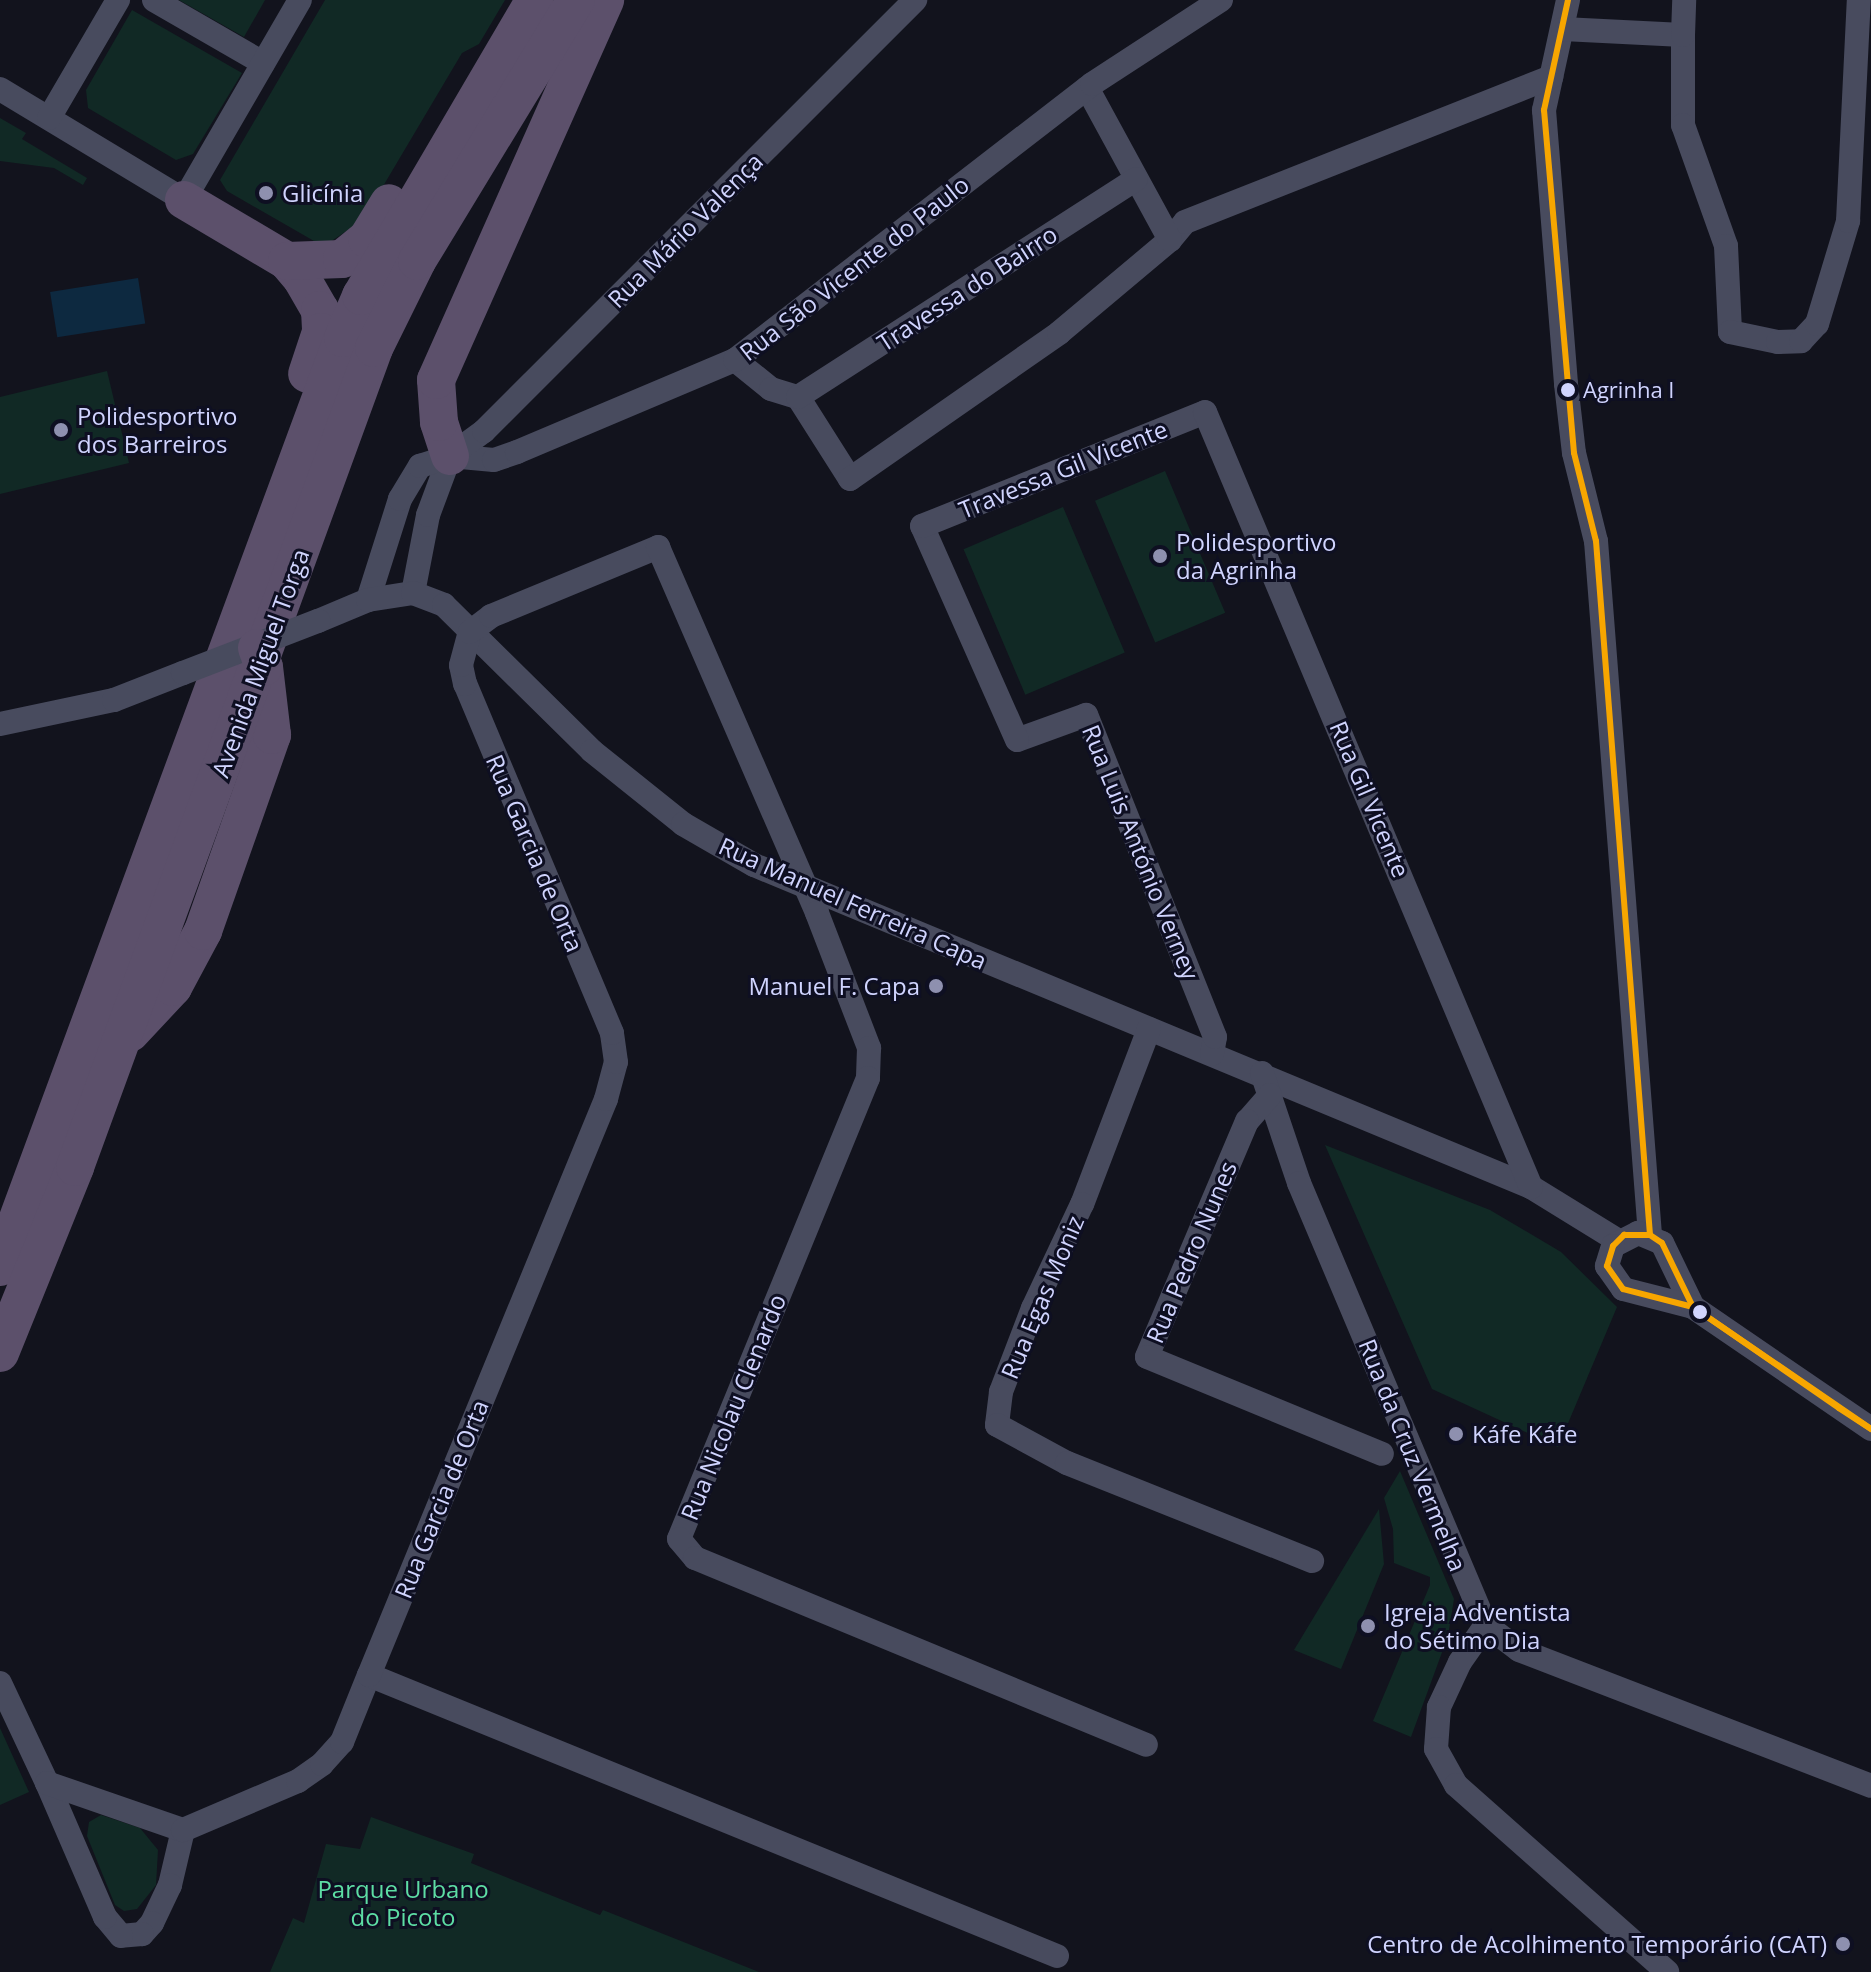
<!DOCTYPE html>
<html>
<head>
<meta charset="utf-8">
<style>
	body { margin:0 }
	#map { position:relative; width:1871px; height:1972px; overflow:hidden; background:#12131d; font-family:"Open Sans",sans-serif }
	div>[style] { position:absolute }
	.green>* { inset:0; background:#112925; transform-origin:0 0 }
	.water>* { inset:0; background:#0d2940; transform-origin:0 0 }
	.minor>* { height:24px; margin:-12px; padding:0 12px; transform-origin:12px; border-radius:12px; background:#484b5e }
	.trunk>* { height:38px; margin:-19px; padding:0 19px; transform-origin:19px; border-radius:19px; background:#5c506b }
	.minor-bridge>* { height:24px; margin:-12px; padding:0 12px; transform-origin:12px; border-radius:12px; background:#484b5e }
	.trunk-bridge>* { height:38px; margin:-19px; padding:0 19px; transform-origin:19px; border-radius:19px; background:#5c506b }
	.bus-1>* { height:6px; margin:-3px; padding:0 3px; transform-origin:3px; border-radius:3px; background:#f7a600 }
	.dots>* { width:22px; height:22px; translate:-50% -50%; box-sizing:border-box; border:4px solid #0e0f22; border-radius:50% }
	span { translate:-50% -50%; white-space:nowrap; text-align:center; line-height:1.15; -webkit-text-stroke:6px #0e0f22; paint-order:stroke }
	.bus-label { font-size:22px; color:#d0d4fe }
	.left { translate:0 -50%; text-align:left }
	.poi-label { font-size:24px; color:#d0d4fe }
	.right { translate:-100% -50%; text-align:right }
	.street-label { font-size:24px; color:#d0d4fe }
	.park-label { font-size:24px; color:#5ddda4 }
</style>
</head>
<body>
<div id="map">
	<div class="green">
		<div style="clip-path:polygon(179px 0,265px 0,244px 37px)"></div>
		<div style="clip-path:polygon(325px 0,505px 0,479px 44px,462px 53px,363px 220px,330px 242px,314px 241px,227px 191px,220px 180px)"></div>
		<div style="clip-path:polygon(132px 10px,242px 73px,193px 154px,176px 160px,88px 108px,86px 90px)"></div>
		<div style="clip-path:polygon(0 118px,26px 133px,22px 139px,87px 178px,83px 185px,54px 168px,0 161px)"></div>
		<div style="clip-path:polygon(107px 371px,129px 463px,0 494px,0 397px)"></div>
		<div style="left:1165px;top:471px;width:154px;height:76px;rotate:67deg"></div>
		<div style="left:1063px;top:507px;width:158px;height:108px;rotate:67deg"></div>
		<div style="clip-path:polygon(1325px 1145px,1490px 1210px,1561px 1252px,1617px 1307px,1558px 1447px,1432px 1389px)"></div>
		<div style="clip-path:polygon(1400px 1471px,1454px 1599px,1448px 1636px,1411px 1737px,1373px 1721px,1430px 1585px,1430px 1577px,1394px 1563px,1393px 1529px,1384px 1498px)"></div>
		<div style="clip-path:polygon(1379px 1509px,1384px 1564px,1341px 1669px,1294px 1650px)"></div>
		<div style="clip-path:polygon(0 1728px,29px 1792px,0 1805px)"></div>
		<div style="clip-path:polygon(101px 1815px,140px 1828px,158px 1850px,156px 1885px,137px 1909px,124px 1911px,115px 1905px,87px 1836px,89px 1822px)"></div>
		<div style="clip-path:polygon(371px 1817px,474px 1854px,471px 1863px,600px 1915px,603px 1910px,759px 1972px,270px 1972px,293px 1918px,304px 1923px,326px 1844px,360px 1849px)"></div>
	</div>
	<div class="water">
		<div style="left:138px;top:278px;width:46px;height:89px;rotate:81deg"></div>
	</div>
	<div class="minor">
		<div style="left:154px;top:0;width:126px;rotate:30deg"></div>
		<div style="left:1568px;top:0;width:113px;rotate:102.3deg"></div>
		<div style="left:1544px;top:110px;width:275px;rotate:85.4deg"></div>
		<div style="left:1566px;top:384px;width:69px;rotate:83.4deg"></div>
		<div style="left:1574px;top:453px;width:91px;rotate:76deg"></div>
		<div style="left:1596px;top:541px;width:696px;rotate:85.55deg"></div>
		<div style="left:1563px;top:29px;width:120px;rotate:2.9deg"></div>
		<div style="left:1683px;top:35px;width:90px;rotate:90deg"></div>
		<div style="left:1683px;top:125px;width:128px;rotate:70.4deg"></div>
		<div style="left:1726px;top:246px;width:86px;rotate:87.3deg"></div>
		<div style="left:1730px;top:332px;width:49px;rotate:11.8deg"></div>
		<div style="left:1778px;top:342px;width:23px;rotate:-2deg"></div>
		<div style="left:1801px;top:341px;width:23px;rotate:-47deg"></div>
		<div style="left:1817px;top:324px;width:108px;rotate:-73.2deg"></div>
		<div style="left:1848px;top:221px;width:221px;rotate:-87.2deg"></div>
		<div style="left:1683px;top:35px;width:35px;rotate:-88deg"></div>
		<div style="left:0;top:89px;width:215px;rotate:31.1deg"></div>
		<div style="left:184px;top:200px;width:231px;rotate:-59.9deg"></div>
		<div style="left:49px;top:118px;width:137px;rotate:-59.7deg"></div>
		<div style="left:1170px;top:240px;width:23px;rotate:-50deg"></div>
		<div style="left:1185px;top:222px;width:394px;rotate:-21.6deg"></div>
		<div style="left:735px;top:360px;width:46px;rotate:38.9deg"></div>
		<div style="left:771px;top:389px;width:28px;rotate:17deg"></div>
		<div style="left:798px;top:397px;width:97px;rotate:57.6deg"></div>
		<div style="left:850px;top:479px;width:255px;rotate:-34.9deg"></div>
		<div style="left:1059px;top:333px;width:145px;rotate:-40deg"></div>
		<div style="left:1170px;top:240px;width:173px;rotate:-118.6deg"></div>
		<div style="left:798px;top:397px;width:402px;rotate:-32.8deg"></div>
		<div style="left:450px;top:456px;width:44px;rotate:5.2deg"></div>
		<div style="left:494px;top:460px;width:24px;rotate:-19deg"></div>
		<div style="left:517px;top:452px;width:237px;rotate:-22.9deg"></div>
		<div style="left:735px;top:360px;width:451px;rotate:-37.7deg"></div>
		<div style="left:1092px;top:84px;width:154px;rotate:-33.1deg"></div>
		<div style="left:413px;top:593px;width:79px;rotate:-79.1deg"></div>
		<div style="left:428px;top:515px;width:63px;rotate:-69.6deg"></div>
		<div style="left:368px;top:600px;width:106px;rotate:-72.4deg"></div>
		<div style="left:400px;top:499px;width:39px;rotate:-59deg"></div>
		<div style="left:420px;top:466px;width:32px;rotate:-18deg"></div>
		<div style="left:450px;top:456px;width:42px;rotate:-36.3deg"></div>
		<div style="left:484px;top:431px;width:610px;rotate:-45deg"></div>
		<div style="left:318px;top:621px;width:54px;rotate:-22.8deg"></div>
		<div style="left:368px;top:600px;width:46px;rotate:-8.8deg"></div>
		<div style="left:413px;top:593px;width:33px;rotate:21deg"></div>
		<div style="left:444px;top:605px;width:208px;rotate:44.6deg"></div>
		<div style="left:592px;top:751px;width:117px;rotate:38.7deg"></div>
		<div style="left:683px;top:824px;width:82px;rotate:30deg"></div>
		<div style="left:754px;top:865px;width:841px;rotate:22.51deg"></div>
		<div style="left:1531px;top:1187px;width:101px;rotate:31.6deg"></div>
		<div style="left:0;top:724px;width:116px;rotate:-11.9deg"></div>
		<div style="left:114px;top:700px;width:74px;rotate:-21.4deg"></div>
		<div style="left:1149px;top:1029px;width:187px;rotate:110.9deg"></div>
		<div style="left:1082px;top:1204px;width:115px;rotate:115.2deg"></div>
		<div style="left:1033px;top:1308px;width:90px;rotate:110.9deg"></div>
		<div style="left:1001px;top:1392px;width:33px;rotate:97deg"></div>
		<div style="left:997px;top:1425px;width:80px;rotate:28.5deg"></div>
		<div style="left:1067px;top:1463px;width:264px;rotate:21.8deg"></div>
		<div style="left:1212px;top:1054px;width:17px;rotate:-80deg"></div>
		<div style="left:1215px;top:1037px;width:347px;rotate:-111.8deg"></div>
		<div style="left:1086px;top:715px;width:73px;rotate:160.1deg"></div>
		<div style="left:1017px;top:740px;width:234px;rotate:-113.9deg"></div>
		<div style="left:922px;top:526px;width:305px;rotate:-21.9deg"></div>
		<div style="left:1205px;top:412px;width:841px;rotate:67.19deg"></div>
		<div style="left:1262px;top:1073px;width:116px;rotate:71.4deg"></div>
		<div style="left:1299px;top:1183px;width:480px;rotate:67.1deg"></div>
		<div style="left:1486px;top:1625px;width:41px;rotate:37.1deg"></div>
		<div style="left:1519px;top:1650px;width:377px;rotate:21.1deg"></div>
		<div style="left:1270px;top:1095px;width:35px;rotate:131deg"></div>
		<div style="left:1247px;top:1121px;width:256px;rotate:113deg"></div>
		<div style="left:1147px;top:1357px;width:254px;rotate:22.4deg"></div>
		<div style="left:1693px;top:1307px;width:71px;rotate:-115.8deg"></div>
		<div style="left:1662px;top:1243px;width:26px;rotate:-157deg"></div>
		<div style="left:1638px;top:1233px;width:28px;rotate:153deg"></div>
		<div style="left:1613px;top:1246px;width:21px;rotate:107deg"></div>
		<div style="left:1607px;top:1266px;width:28px;rotate:55deg"></div>
		<div style="left:1623px;top:1289px;width:72px;rotate:14.4deg"></div>
		<div style="left:1693px;top:1307px;width:216px;rotate:34.4deg"></div>
		<div style="left:1486px;top:1625px;width:45px;rotate:125.1deg"></div>
		<div style="left:1460px;top:1662px;width:50px;rotate:115deg"></div>
		<div style="left:1439px;top:1707px;width:42px;rotate:94.1deg"></div>
		<div style="left:1436px;top:1749px;width:41px;rotate:60.9deg"></div>
		<div style="left:1456px;top:1785px;width:282px;rotate:41.5deg"></div>
		<div style="left:0;top:1683px;width:110px;rotate:64.8deg"></div>
		<div style="left:183px;top:1830px;width:57px;rotate:103.3deg"></div>
		<div style="left:170px;top:1885px;width:42px;rotate:115.3deg"></div>
		<div style="left:152px;top:1923px;width:15px;rotate:132deg"></div>
		<div style="left:142px;top:1934px;width:21px;rotate:175deg"></div>
		<div style="left:121px;top:1936px;width:25px;rotate:-130deg"></div>
		<div style="left:105px;top:1917px;width:146px;rotate:-113.4deg"></div>
		<div style="left:47px;top:1783px;width:144px;rotate:19.1deg"></div>
		<div style="left:183px;top:1830px;width:125px;rotate:-23.1deg"></div>
		<div style="left:298px;top:1781px;width:29px;rotate:-35deg"></div>
		<div style="left:322px;top:1764px;width:30px;rotate:-48deg"></div>
		<div style="left:342px;top:1742px;width:72px;rotate:-68.1deg"></div>
		<div style="left:1057px;top:1956px;width:743px;rotate:-157.78deg"></div>
		<div style="left:369px;top:1675px;width:623px;rotate:-67.63deg"></div>
		<div style="left:606px;top:1099px;width:38px;rotate:-75deg"></div>
		<div style="left:616px;top:1062px;width:29px;rotate:-98deg"></div>
		<div style="left:612px;top:1033px;width:379px;rotate:-112.8deg"></div>
		<div style="left:465px;top:684px;width:19px;rotate:-102deg"></div>
		<div style="left:461px;top:665px;width:34px;rotate:-75deg"></div>
		<div style="left:470px;top:632px;width:26px;rotate:-37deg"></div>
		<div style="left:491px;top:616px;width:181px;rotate:-22.4deg"></div>
		<div style="left:658px;top:547px;width:399px;rotate:66.5deg"></div>
		<div style="left:817px;top:913px;width:145px;rotate:68.9deg"></div>
		<div style="left:869px;top:1048px;width:30px;rotate:92deg"></div>
		<div style="left:868px;top:1078px;width:498px;rotate:112.3deg"></div>
		<div style="left:679px;top:1539px;width:25px;rotate:50deg"></div>
		<div style="left:695px;top:1558px;width:488px;rotate:22.5deg"></div>
	</div>
	<div class="trunk">
		<div style="left:184px;top:200px;width:120px;rotate:30.6deg"></div>
		<div style="left:287px;top:261px;width:23px;rotate:50deg"></div>
		<div style="left:302px;top:279px;width:36px;rotate:60deg"></div>
		<div style="left:320px;top:310px;width:22px;rotate:87deg"></div>
		<div style="left:321px;top:332px;width:44px;rotate:108.4deg"></div>
		<div style="left:287px;top:261px;width:55px;rotate:-2.1deg"></div>
		<div style="left:342px;top:259px;width:32px;rotate:-39deg"></div>
		<div style="left:367px;top:239px;width:42px;rotate:-58.6deg"></div>
		<div style="left:450px;top:456px;width:36px;rotate:-108deg"></div>
		<div style="left:439px;top:422px;width:42px;rotate:-94.1deg"></div>
		<div style="left:436px;top:380px;width:416px;rotate:-66deg"></div>
		<div style="left:130px;top:1033px;width:63px;rotate:-46.9deg"></div>
		<div style="left:173px;top:987px;width:64px;rotate:-61.8deg"></div>
		<div style="left:203px;top:931px;width:208px;rotate:-70.6deg"></div>
		<div style="left:272px;top:735px;width:68px;rotate:-96.7deg"></div>
		<div style="left:0;top:1267px;width:990px;rotate:-69.74deg"></div>
		<div style="left:343px;top:338px;width:46px;rotate:-66.8deg"></div>
		<div style="left:361px;top:296px;width:343px;rotate:-59.6deg"></div>
		<div style="left:0;top:1353px;width:201px;rotate:-68deg"></div>
		<div style="left:75px;top:1167px;width:872px;rotate:-69.94deg"></div>
		<div style="left:374px;top:348px;width:97px;rotate:-63.7deg"></div>
		<div style="left:417px;top:261px;width:306px;rotate:-58.7deg"></div>
	</div>
	<div class="minor-bridge">
		<div style="left:183px;top:673px;width:145px;rotate:-21.1deg"></div>
	</div>
	<div class="trunk-bridge">
		<div style="left:257px;top:648px;width:20px;rotate:70deg"></div>
	</div>
	<div class="bus-1">
		<div style="left:1568px;top:0;width:113px;rotate:102.3deg"></div>
		<div style="left:1544px;top:110px;width:344px;rotate:85deg"></div>
		<div style="left:1574px;top:453px;width:91px;rotate:76deg"></div>
		<div style="left:1596px;top:541px;width:696px;rotate:85.55deg"></div>
		<div style="left:1624px;top:1235px;width:26px"></div>
		<div style="left:1650px;top:1235px;width:14px;rotate:34deg"></div>
		<div style="left:1662px;top:1243px;width:71px;rotate:64.2deg"></div>
		<div style="left:1693px;top:1307px;width:72px;rotate:-165.6deg"></div>
		<div style="left:1623px;top:1289px;width:28px;rotate:-125deg"></div>
		<div style="left:1607px;top:1266px;width:21px;rotate:-73deg"></div>
		<div style="left:1613px;top:1246px;width:16px;rotate:-45deg"></div>
		<div style="left:1693px;top:1307px;width:216px;rotate:34.4deg"></div>
		<div style="left:1871px;top:1429px;width:38px;rotate:-147deg"></div>
		<div style="left:1839px;top:1408px;width:178px;rotate:-145.3deg"></div>
	</div>
	<div class="dots">
		<div style="left:266px;top:193px;background:#8e90af"></div>
		<div style="left:1568px;top:390px;background:#d0d4fe"></div>
		<div style="left:61px;top:430px;background:#8e90af"></div>
		<div style="left:1160px;top:556px;background:#8e90af"></div>
		<div style="left:936px;top:986px;background:#8e90af"></div>
		<div style="left:1700px;top:1312px;background:#d0d4fe"></div>
		<div style="left:1456px;top:1434px;background:#8e90af"></div>
		<div style="left:1368px;top:1626px;background:#8e90af"></div>
		<div style="left:1843px;top:1944px;background:#8e90af"></div>
	</div>
	<div class="bus-label">
		<span class="left" style="left:1583px;top:390px">Agrinha I</span>
	</div>
	<div class="poi-label">
		<span class="left" style="left:282px;top:193px">Glicínia</span>
		<span class="left" style="left:77px;top:430px">Polidesportivo<br>dos Barreiros</span>
		<span class="left" style="left:1176px;top:556px">Polidesportivo<br>da Agrinha</span>
		<span class="right" style="left:920px;top:986px">Manuel F. Capa</span>
		<span class="left" style="left:1472px;top:1434px">Káfe Káfe</span>
		<span class="left" style="left:1384px;top:1626px">Igreja Adventista<br>do Sétimo Dia</span>
		<span class="right" style="left:1827px;top:1944px">Centro de Acolhimento Temporário (CAT)</span>
	</div>
	<div class="street-label">
		<span style="left:685px;top:230px;rotate:-45deg">Rua Mário Valença</span>
		<span style="left:854px;top:268px;rotate:-38deg">Rua São Vicente do Paulo</span>
		<span style="left:967px;top:288px;rotate:-33deg">Travessa do Bairro</span>
		<span style="left:1063px;top:469px;rotate:-22deg">Travessa Gil Vicente</span>
		<span style="left:260px;top:663px;rotate:-70deg">Avenida Miguel Torga</span>
		<span style="left:1370px;top:799px;rotate:67deg">Rua Gil Vicente</span>
		<span style="left:1141px;top:852px;rotate:68deg">Rua Luis António Verney</span>
		<span style="left:535px;top:853px;rotate:67deg">Rua Garcia de Orta</span>
		<span style="left:853px;top:903px;rotate:24deg">Rua Manuel Ferreira Capa</span>
		<span style="left:1191px;top:1252px;rotate:-67deg">Rua Pedro Nunes</span>
		<span style="left:1042px;top:1297px;rotate:-67deg">Rua Egas Moniz</span>
		<span style="left:733px;top:1407px;rotate:-68deg">Rua Nicolau Clenardo</span>
		<span style="left:1413px;top:1455px;rotate:68deg">Rua da Cruz Vermelha</span>
		<span style="left:441px;top:1499px;rotate:-68deg">Rua Garcia de Orta</span>
	</div>
	<div class="park-label">
		<span style="left:403px;top:1903px">Parque Urbano<br>do Picoto</span>
	</div>
</div>
</body>
</html>
